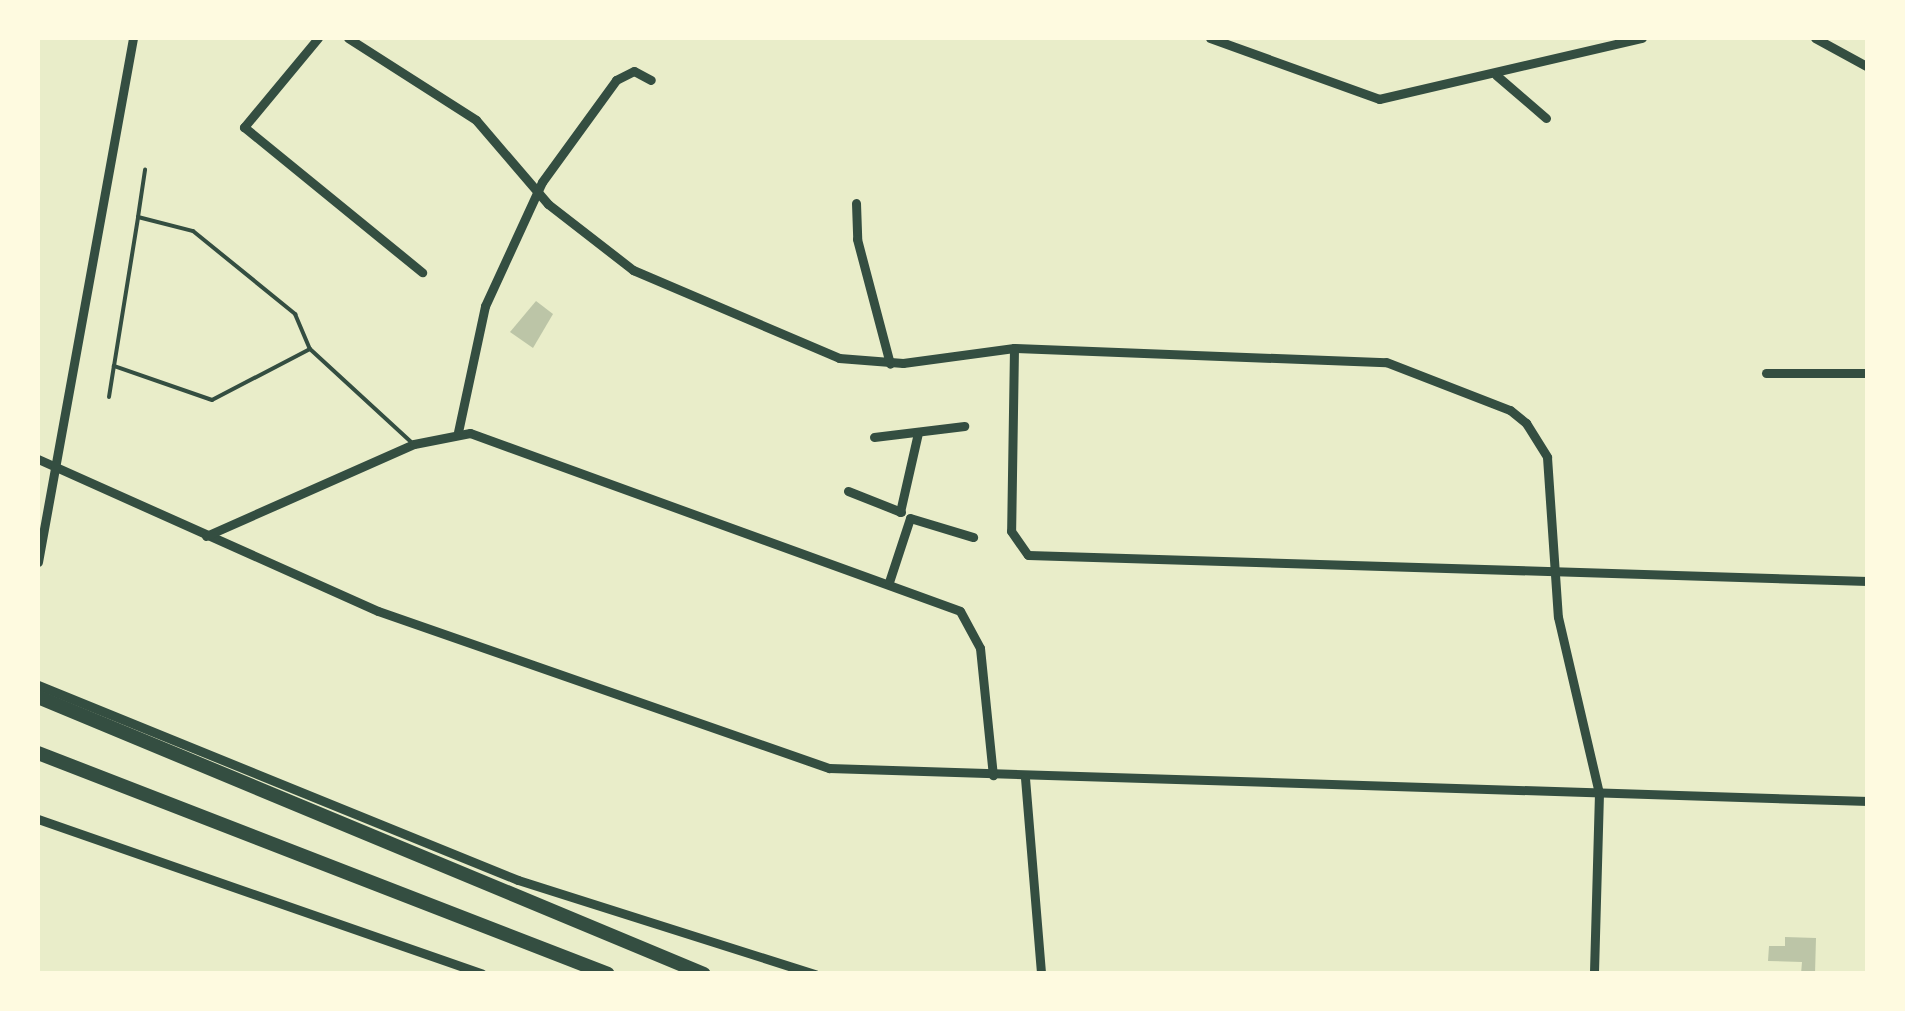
<!DOCTYPE html>
<html>
<head>
<meta charset="utf-8">
<style>
	body { margin:0 }
	#map { position:relative; width:1905px; height:1011px; overflow:hidden; background:#e9edc9; font-family:"Open Sans",sans-serif }
	div>[style] { position:absolute }
	.building>* { inset:0; background:#bcc5a7 }
	.service>* { height:4px; margin:-2px; padding:0 2px; transform-origin:2px; border-radius:2px; background:#344e41 }
	.minor>* { height:9px; margin:-4.5px; padding:0 4.5px; transform-origin:4.5px; border-radius:4.5px; background:#344e41 }
	.primary>* { height:14px; margin:-7px; padding:0 7px; transform-origin:7px; border-radius:7px; background:#344e41 }
	span { translate:-50% -50%; white-space:nowrap; text-align:center; line-height:1.15; -webkit-text-stroke:8px #fefae0; paint-order:stroke }
	.frame { position:absolute; inset:0; border:40px solid #fefae0; pointer-events:none }
</style>
</head>
<body>
<div id="map">
	<div class="building">
		<div style="clip-path:polygon(536px 301px,553px 314px,533px 348px,510px 332px)"></div>
		<div style="clip-path:polygon(1785px 937px,1816px 938px,1815px 974px,1801px 974px,1802px 962px,1768px 961px,1769px 946px,1785px 946px)"></div>
	</div>
	<div class="service">
		<div style="left:138px;top:217px;width:48px;rotate:-81.5deg"></div>
		<div style="left:310px;top:349px;width:110px;rotate:152.5deg"></div>
		<div style="left:212px;top:400px;width:104px;rotate:-160.9deg"></div>
		<div style="left:114px;top:366px;width:151px;rotate:-80.8deg"></div>
		<div style="left:138px;top:217px;width:57px;rotate:14.3deg"></div>
		<div style="left:193px;top:231px;width:132px;rotate:39.1deg"></div>
		<div style="left:295px;top:314px;width:38px;rotate:67deg"></div>
		<div style="left:310px;top:349px;width:137px;rotate:42.6deg"></div>
		<div style="left:109px;top:397px;width:31px;rotate:-81deg"></div>
	</div>
	<div class="minor">
		<div style="left:318px;top:38px;width:116px;rotate:129.7deg"></div>
		<div style="left:244px;top:127px;width:230px;rotate:39.2deg"></div>
		<div style="left:348px;top:38px;width:152px;rotate:32.6deg"></div>
		<div style="left:476px;top:120px;width:111px;rotate:49.4deg"></div>
		<div style="left:548px;top:204px;width:108px;rotate:37.8deg"></div>
		<div style="left:633px;top:270px;width:224px;rotate:23.1deg"></div>
		<div style="left:839px;top:358px;width:64px;rotate:4.5deg"></div>
		<div style="left:903px;top:363px;width:112px;rotate:-7.7deg"></div>
		<div style="left:1014px;top:348px;width:372px;rotate:2.2deg"></div>
		<div style="left:1386px;top:362px;width:133px;rotate:21.2deg"></div>
		<div style="left:1510px;top:410px;width:21px;rotate:39deg"></div>
		<div style="left:1526px;top:423px;width:40px;rotate:58deg"></div>
		<div style="left:1547px;top:457px;width:160px;rotate:86.1deg"></div>
		<div style="left:1558px;top:617px;width:181px;rotate:76.9deg"></div>
		<div style="left:1599px;top:793px;width:181px;rotate:91.6deg"></div>
		<div style="left:1210px;top:38px;width:180px;rotate:19.8deg"></div>
		<div style="left:1379px;top:99px;width:270px;rotate:-13.1deg"></div>
		<div style="left:1815px;top:38px;width:60px;rotate:28.7deg"></div>
		<div style="left:1496px;top:75px;width:66px;rotate:40.7deg"></div>
		<div style="left:856px;top:203px;width:36px;rotate:88deg"></div>
		<div style="left:857px;top:239px;width:129px;rotate:75.2deg"></div>
		<div style="left:1014px;top:348px;width:183px;rotate:90.9deg"></div>
		<div style="left:1011px;top:531px;width:29px;rotate:55deg"></div>
		<div style="left:1028px;top:555px;width:840px;rotate:1.77deg"></div>
		<div style="left:1766px;top:373px;width:102px"></div>
		<div style="left:458px;top:432px;width:129px;rotate:-77.9deg"></div>
		<div style="left:485px;top:306px;width:136px;rotate:-65.3deg"></div>
		<div style="left:542px;top:182px;width:126px;rotate:-54deg"></div>
		<div style="left:616px;top:80px;width:20px;rotate:-27deg"></div>
		<div style="left:634px;top:71px;width:19px;rotate:28deg"></div>
		<div style="left:874px;top:437px;width:91px;rotate:-7deg"></div>
		<div style="left:38px;top:459px;width:372px;rotate:24.1deg"></div>
		<div style="left:378px;top:611px;width:478px;rotate:19.2deg"></div>
		<div style="left:829px;top:768px;width:1040px;rotate:1.82deg"></div>
		<div style="left:848px;top:491px;width:57px;rotate:21.6deg"></div>
		<div style="left:900px;top:512px;width:81px;rotate:-77.2deg"></div>
		<div style="left:206px;top:536px;width:227px;rotate:-23.9deg"></div>
		<div style="left:414px;top:444px;width:57px;rotate:-11.1deg"></div>
		<div style="left:470px;top:433px;width:521px;rotate:19.96deg"></div>
		<div style="left:960px;top:611px;width:42px;rotate:61.6deg"></div>
		<div style="left:980px;top:648px;width:128px;rotate:84.2deg"></div>
		<div style="left:38px;top:562px;width:533px;rotate:-79.72deg"></div>
		<div style="left:889px;top:582px;width:67px;rotate:-71.8deg"></div>
		<div style="left:910px;top:518px;width:66px;rotate:16.8deg"></div>
		<div style="left:38px;top:685px;width:518px;rotate:22.11deg"></div>
		<div style="left:518px;top:880px;width:312px;rotate:17.6deg"></div>
		<div style="left:1025px;top:778px;width:197px;rotate:85.3deg"></div>
		<div style="left:38px;top:819px;width:470px;rotate:19.2deg"></div>
	</div>
	<div class="primary">
		<div style="left:38px;top:697px;width:721px;rotate:22.58deg"></div>
		<div style="left:38px;top:753px;width:611px;rotate:21.19deg"></div>
	</div>
	<div class="frame"></div>
</div>
</body>
</html>
